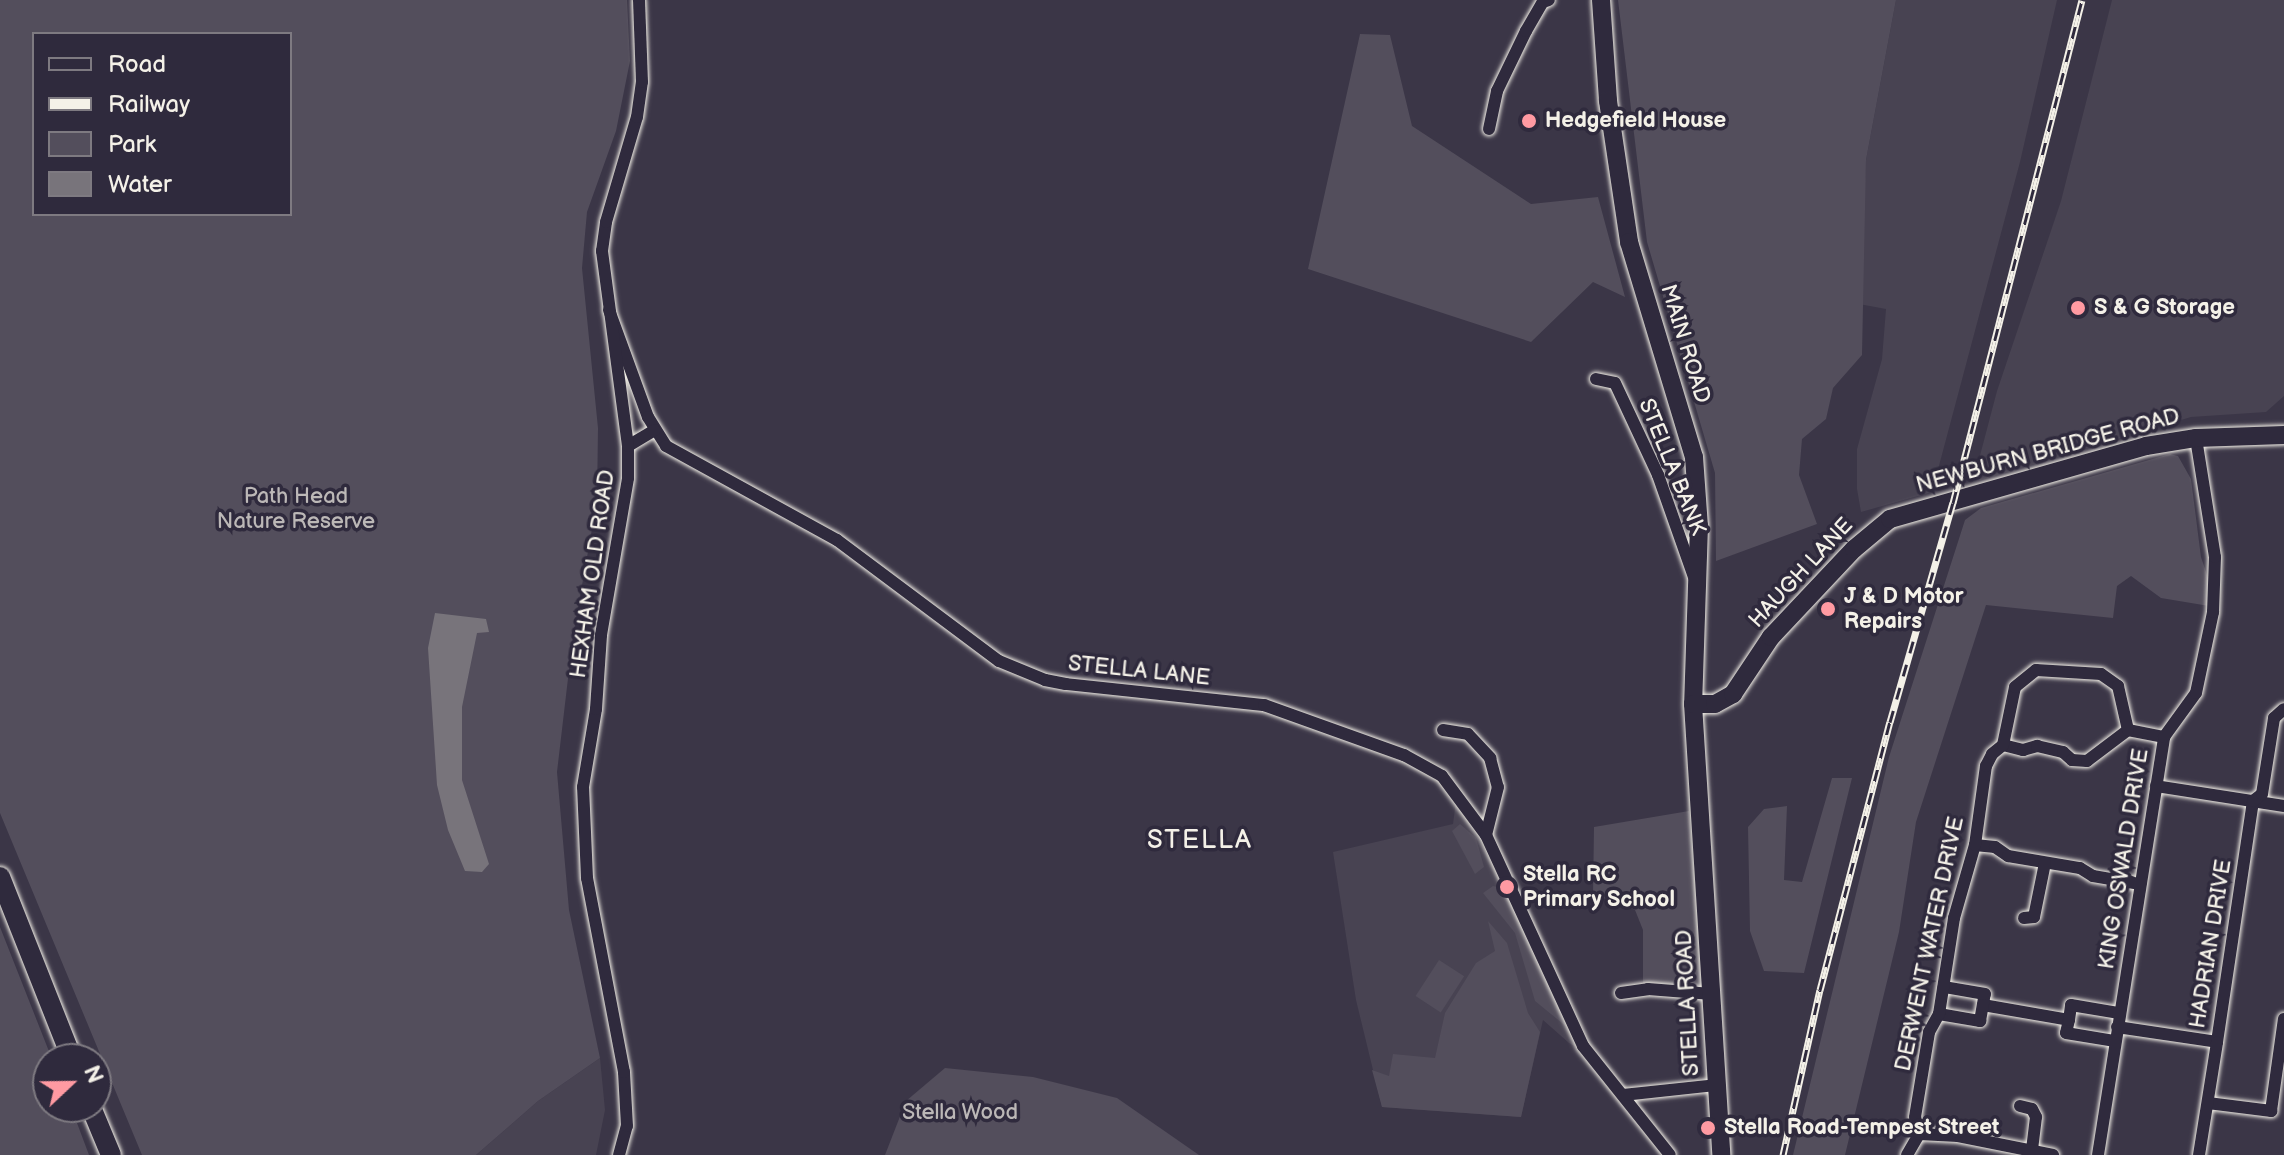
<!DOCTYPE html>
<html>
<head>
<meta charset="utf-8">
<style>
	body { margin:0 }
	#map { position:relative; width:2284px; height:1155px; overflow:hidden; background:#3b3647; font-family:"Balsamiq Sans",sans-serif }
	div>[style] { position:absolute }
	.built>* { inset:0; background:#484352 }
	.green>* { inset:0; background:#534e5c; transform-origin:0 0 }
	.water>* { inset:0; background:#78747b }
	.roads { filter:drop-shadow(0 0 2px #f4f1e8) drop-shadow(0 0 2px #f4f1e8) }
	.street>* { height:12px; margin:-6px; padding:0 6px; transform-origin:6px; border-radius:6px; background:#2f2a3d }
	.secondary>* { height:18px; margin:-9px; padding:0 9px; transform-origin:9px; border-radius:9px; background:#2f2a3d }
	.primary>* { height:20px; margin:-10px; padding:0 10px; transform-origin:10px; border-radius:10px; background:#2f2a3d }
	.rail>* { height:7px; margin-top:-3.5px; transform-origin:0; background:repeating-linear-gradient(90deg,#2f2a3d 0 12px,#f4f1e8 0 24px); box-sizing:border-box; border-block:2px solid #f4f1e8 }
	.dots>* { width:22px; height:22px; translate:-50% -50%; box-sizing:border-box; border:4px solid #2f2a3d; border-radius:50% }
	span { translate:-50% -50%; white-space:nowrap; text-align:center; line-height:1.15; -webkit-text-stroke:7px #2f2a3d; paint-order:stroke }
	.poi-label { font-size:22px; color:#f4f1e8; font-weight:700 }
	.left { translate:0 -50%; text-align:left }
	.street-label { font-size:22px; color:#f4f1e8 }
	.park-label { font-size:22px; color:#bcb8b7 }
	.quarter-label { font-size:26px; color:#f4f1e8; letter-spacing:2px }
	.legend { position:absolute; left:32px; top:32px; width:260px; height:184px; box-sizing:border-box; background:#2f2a3d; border:2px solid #7e7a81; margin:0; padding:10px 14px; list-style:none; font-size:24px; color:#f4f1e8 }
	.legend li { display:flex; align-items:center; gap:16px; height:40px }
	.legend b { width:40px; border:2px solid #7e7a81 }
	.north { position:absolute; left:32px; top:1043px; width:80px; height:80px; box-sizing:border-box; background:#2f2a3d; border:2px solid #7e7a81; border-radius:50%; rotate:68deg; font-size:22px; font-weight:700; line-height:32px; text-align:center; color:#f4f1e8 }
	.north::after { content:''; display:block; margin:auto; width:28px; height:36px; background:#ff9aa2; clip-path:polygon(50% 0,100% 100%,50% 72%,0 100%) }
</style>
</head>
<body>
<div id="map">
	<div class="built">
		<div style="clip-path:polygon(1896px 0,2057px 0,2020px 162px,1932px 492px,1861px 512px,1857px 489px,1857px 449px,1882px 359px,1886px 309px,1859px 304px,1866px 160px)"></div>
		<div style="clip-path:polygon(2112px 0,2284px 0,2284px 396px,2266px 412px,2191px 417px,1973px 482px,1997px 391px,2061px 201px)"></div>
		<div style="clip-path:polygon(1456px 801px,1507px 889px,1580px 1049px,1569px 1043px,1543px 1020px,1521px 1117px,1382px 1107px,1356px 1000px,1333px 852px,1453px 824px)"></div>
		<div style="clip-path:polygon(600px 1058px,605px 1110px,596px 1155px,476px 1155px,538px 1101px)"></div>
	</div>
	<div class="green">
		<div style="clip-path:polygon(evenodd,0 0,627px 0,630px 61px,616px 131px,587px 212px,582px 268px,598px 428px,597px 501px,573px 636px,557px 772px,569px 910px,600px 1058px,538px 1101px,476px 1155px,142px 1155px,0 813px,0 0,34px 34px,290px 34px,290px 214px,34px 214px,34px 34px)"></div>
		<div style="clip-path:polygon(1618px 0,1896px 0,1866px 160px,1862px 355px,1833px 388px,1826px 419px,1802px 439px,1799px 475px,1817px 524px,1716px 561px,1715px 473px,1647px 242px)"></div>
		<div style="clip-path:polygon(1360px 34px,1390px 35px,1412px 126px,1531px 204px,1598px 197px,1625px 297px,1593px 282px,1531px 342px,1308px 269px)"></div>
		<div style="clip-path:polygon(2170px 454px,2178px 456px,2191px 479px,2201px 557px,2210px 584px,2209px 606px,2161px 598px,2131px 576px,2117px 586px,2113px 618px,1986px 605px,1916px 822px,1899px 932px,1845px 1155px,1793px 1155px,1889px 757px,1965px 520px,1981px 508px)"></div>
		<div style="clip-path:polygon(1832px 778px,1852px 778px,1804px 973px,1764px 971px,1750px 931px,1748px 827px,1764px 809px,1787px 806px,1784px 880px,1802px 882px)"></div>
		<div style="clip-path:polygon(1689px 811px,1703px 987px,1643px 983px,1643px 930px,1635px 910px,1593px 894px,1594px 827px)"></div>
		<div style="clip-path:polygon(1460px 824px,1476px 838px,1484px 867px,1475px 874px,1452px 831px)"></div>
		<div style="clip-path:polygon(1493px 886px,1507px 889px,1573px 1032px,1535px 1001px,1515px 933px,1483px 893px)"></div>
		<div style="clip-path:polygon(1488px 921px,1507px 943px,1528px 1013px,1540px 1032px,1521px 1117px,1382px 1107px,1372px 1070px,1389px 1076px,1393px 1054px,1435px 1058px,1445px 1013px,1476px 963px,1495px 951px)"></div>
		<div style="clip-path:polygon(0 927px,52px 1059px,48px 1059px,48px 1107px,71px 1107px,89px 1155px,0 1155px)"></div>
		<div style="left:1439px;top:960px;width:30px;height:43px;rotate:33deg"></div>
		<div style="clip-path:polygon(945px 1068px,1033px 1077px,1117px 1098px,1199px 1155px,885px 1155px,906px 1101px)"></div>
	</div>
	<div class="water">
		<div style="clip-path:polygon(435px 613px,486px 619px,489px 632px,477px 633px,462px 707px,462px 780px,489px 864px,482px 872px,465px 871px,448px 830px,437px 785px,428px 648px)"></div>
	</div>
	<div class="roads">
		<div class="street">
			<div style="left:1489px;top:129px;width:39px;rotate:-78deg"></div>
			<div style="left:1497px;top:91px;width:67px;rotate:-64.2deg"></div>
			<div style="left:1526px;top:31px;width:34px;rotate:-60deg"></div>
			<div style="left:1543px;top:2px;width:6px;rotate:-18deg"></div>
			<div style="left:609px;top:310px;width:114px;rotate:70deg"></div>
			<div style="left:648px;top:417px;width:34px;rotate:58deg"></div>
			<div style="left:666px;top:446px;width:195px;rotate:28.8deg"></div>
			<div style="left:837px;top:540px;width:202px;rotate:36.8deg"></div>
			<div style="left:999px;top:661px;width:50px;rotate:22.4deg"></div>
			<div style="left:1045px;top:680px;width:21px;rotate:11deg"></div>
			<div style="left:1066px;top:684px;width:199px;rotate:6.1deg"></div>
			<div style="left:1264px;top:705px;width:149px;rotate:19.7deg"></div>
			<div style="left:1404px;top:755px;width:43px;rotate:28.9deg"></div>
			<div style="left:1442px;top:776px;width:74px;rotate:53.3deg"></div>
			<div style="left:1486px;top:835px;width:232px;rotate:65.3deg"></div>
			<div style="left:1583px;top:1046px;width:139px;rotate:51.4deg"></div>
			<div style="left:1596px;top:379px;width:19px;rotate:12deg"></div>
			<div style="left:1615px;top:383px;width:102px;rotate:64.9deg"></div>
			<div style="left:1658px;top:475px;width:108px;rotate:70.6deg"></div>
			<div style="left:628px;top:446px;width:31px;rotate:-31deg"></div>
			<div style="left:1443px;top:730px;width:25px;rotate:9deg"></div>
			<div style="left:1468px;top:734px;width:33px;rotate:47deg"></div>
			<div style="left:1490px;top:758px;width:30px;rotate:75deg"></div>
			<div style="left:1498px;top:787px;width:49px;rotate:104deg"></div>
			<div style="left:2003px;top:745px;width:21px;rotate:14deg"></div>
			<div style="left:2023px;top:750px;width:15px;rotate:-16deg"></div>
			<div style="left:2037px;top:746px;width:27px;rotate:13deg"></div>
			<div style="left:2063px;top:752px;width:12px;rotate:42deg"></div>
			<div style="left:2072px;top:760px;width:15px;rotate:4deg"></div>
			<div style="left:2087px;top:761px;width:51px;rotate:-37.1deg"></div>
			<div style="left:2128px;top:730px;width:37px;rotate:11deg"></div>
			<div style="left:2156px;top:786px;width:130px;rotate:8.9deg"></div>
			<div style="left:1975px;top:845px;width:20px;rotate:6deg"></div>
			<div style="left:1995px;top:847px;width:16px;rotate:35deg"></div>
			<div style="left:2008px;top:856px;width:73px;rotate:9.5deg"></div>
			<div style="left:2080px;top:868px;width:15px;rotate:32deg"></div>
			<div style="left:2093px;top:876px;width:48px;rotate:9.7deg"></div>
			<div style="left:2024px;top:918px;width:10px;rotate:-6deg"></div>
			<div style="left:2034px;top:917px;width:55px;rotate:-78.5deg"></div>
			<div style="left:1621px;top:993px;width:27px;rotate:-8deg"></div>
			<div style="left:1648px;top:989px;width:64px;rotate:4.5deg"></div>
			<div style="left:1983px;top:1005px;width:87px;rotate:9.9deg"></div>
			<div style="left:2069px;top:1020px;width:13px;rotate:103deg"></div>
			<div style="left:2066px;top:1033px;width:50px;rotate:9.3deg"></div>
			<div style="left:1939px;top:1014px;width:42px;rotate:9.7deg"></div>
			<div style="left:1980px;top:1021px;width:27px;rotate:-80deg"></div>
			<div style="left:1985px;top:994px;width:42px;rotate:-170.3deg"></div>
			<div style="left:2069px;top:1020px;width:15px;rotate:-82deg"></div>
			<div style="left:2071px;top:1005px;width:49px;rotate:9.5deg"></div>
			<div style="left:2117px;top:1027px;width:101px;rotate:8.5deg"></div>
			<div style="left:2217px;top:1042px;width:244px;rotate:-81.5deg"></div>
			<div style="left:2253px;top:801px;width:11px;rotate:-38deg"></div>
			<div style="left:2262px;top:794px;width:77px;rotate:-81deg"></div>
			<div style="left:2274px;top:718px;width:13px;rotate:-42deg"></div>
			<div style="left:1623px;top:1095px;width:95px;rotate:-6.1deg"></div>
			<div style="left:2208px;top:1103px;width:64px;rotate:7.2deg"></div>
			<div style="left:2271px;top:1111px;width:93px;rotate:-82deg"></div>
			<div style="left:2020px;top:1106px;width:12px;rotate:14deg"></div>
			<div style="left:2032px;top:1109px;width:9px;rotate:63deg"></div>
			<div style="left:2036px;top:1117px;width:38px;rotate:97deg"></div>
			<div style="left:1919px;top:1134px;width:39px;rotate:3deg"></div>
			<div style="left:1958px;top:1136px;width:97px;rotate:11.3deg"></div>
			<div style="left:619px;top:1155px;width:30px;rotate:-75deg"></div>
			<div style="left:627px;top:1126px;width:54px;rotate:-93.2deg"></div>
			<div style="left:624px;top:1072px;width:197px;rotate:-100.8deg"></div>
			<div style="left:587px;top:878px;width:91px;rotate:-92.5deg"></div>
			<div style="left:583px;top:787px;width:79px;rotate:-80.5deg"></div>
			<div style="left:596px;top:709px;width:74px;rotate:-86.1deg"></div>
			<div style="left:601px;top:635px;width:159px;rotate:-80.2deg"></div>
			<div style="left:628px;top:478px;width:32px;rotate:-90deg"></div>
			<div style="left:628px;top:446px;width:197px;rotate:-97.6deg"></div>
			<div style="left:602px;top:251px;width:29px;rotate:-82deg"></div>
			<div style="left:606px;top:222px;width:109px;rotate:-73.6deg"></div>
			<div style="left:637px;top:117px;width:35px;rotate:-82deg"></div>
			<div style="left:642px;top:82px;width:82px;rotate:-92.1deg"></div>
			<div style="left:1907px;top:1155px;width:24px;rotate:-60deg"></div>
			<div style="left:1919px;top:1134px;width:17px;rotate:-103deg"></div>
			<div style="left:1915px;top:1117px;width:86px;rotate:-80.6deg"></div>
			<div style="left:1929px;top:1032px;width:21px;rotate:-61deg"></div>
			<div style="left:1939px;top:1014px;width:97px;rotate:-81.1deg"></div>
			<div style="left:1954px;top:918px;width:76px;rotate:-74deg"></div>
			<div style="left:1975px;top:845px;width:80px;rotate:-82.1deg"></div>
			<div style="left:1986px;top:766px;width:13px;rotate:-63deg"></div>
			<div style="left:1992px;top:754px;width:14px;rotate:-39deg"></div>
			<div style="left:2003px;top:745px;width:59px;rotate:-78.3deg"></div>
			<div style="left:2015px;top:687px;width:27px;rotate:-39deg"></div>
			<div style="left:2036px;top:670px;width:65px;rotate:3.5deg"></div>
			<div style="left:2101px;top:674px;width:21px;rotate:35deg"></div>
			<div style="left:2118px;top:686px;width:45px;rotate:77.2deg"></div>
			<div style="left:2098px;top:1155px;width:423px;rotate:-81deg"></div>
			<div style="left:2164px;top:737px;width:54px;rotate:-54deg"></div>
			<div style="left:2196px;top:693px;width:83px;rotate:-78.1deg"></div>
			<div style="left:2213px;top:612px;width:55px;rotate:-87.9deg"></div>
			<div style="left:2215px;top:557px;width:121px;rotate:-99.1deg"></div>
			<div style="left:2199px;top:1155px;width:114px;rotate:-80.9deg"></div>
		</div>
		<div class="secondary">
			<div style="left:1601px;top:0;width:101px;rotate:86deg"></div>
			<div style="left:1608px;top:101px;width:143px;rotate:81.5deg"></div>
			<div style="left:1629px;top:242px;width:225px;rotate:73.2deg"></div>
			<div style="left:1694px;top:457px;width:69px;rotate:85.9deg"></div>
			<div style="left:1699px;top:526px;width:178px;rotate:91.9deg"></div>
			<div style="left:1693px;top:704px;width:452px;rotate:86.4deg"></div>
			<div style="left:1693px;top:704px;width:22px"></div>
			<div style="left:1715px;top:704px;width:21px;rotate:-29deg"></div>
			<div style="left:1733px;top:694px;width:69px;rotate:-56.3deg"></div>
			<div style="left:1771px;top:637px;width:121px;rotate:-46.7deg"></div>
			<div style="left:1854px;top:549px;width:47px;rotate:-39.8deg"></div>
			<div style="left:1890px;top:519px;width:266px;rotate:-15.9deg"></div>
			<div style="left:2146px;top:446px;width:51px;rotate:-9.1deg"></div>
			<div style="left:2196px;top:438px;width:88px;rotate:-2deg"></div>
		</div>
		<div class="primary">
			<div style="left:0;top:877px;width:196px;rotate:68.4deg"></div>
			<div style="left:91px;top:1107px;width:52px;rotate:67.4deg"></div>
		</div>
	</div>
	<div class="rail">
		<div style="left:1783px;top:1155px;width:169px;rotate:-77.4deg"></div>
		<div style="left:1820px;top:990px;width:277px;rotate:-75.4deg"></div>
		<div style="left:1890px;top:722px;width:228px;rotate:-74deg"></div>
		<div style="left:1953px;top:503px;width:519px;rotate:-75.62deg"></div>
	</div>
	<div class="dots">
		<div style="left:1529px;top:121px;background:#ff9aa2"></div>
		<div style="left:2078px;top:308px;background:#ff9aa2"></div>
		<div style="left:1828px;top:609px;background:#ff9aa2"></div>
		<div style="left:1507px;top:887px;background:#ff9aa2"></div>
		<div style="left:1708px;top:1128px;background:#ff9aa2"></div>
	</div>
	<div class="poi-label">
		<span class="left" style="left:1545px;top:121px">Hedgefield House</span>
		<span class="left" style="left:2094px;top:308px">S &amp; G Storage</span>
		<span class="left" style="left:1844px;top:609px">J &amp; D Motor<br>Repairs</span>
		<span class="left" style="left:1523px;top:887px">Stella RC<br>Primary School</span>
		<span class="left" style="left:1724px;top:1128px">Stella Road-Tempest Street</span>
	</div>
	<div class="street-label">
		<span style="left:1685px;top:344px;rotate:73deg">MAIN ROAD</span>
		<span style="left:2048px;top:451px;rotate:-15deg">NEWBURN BRIDGE ROAD</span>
		<span style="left:1672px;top:467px;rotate:68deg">STELLA BANK</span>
		<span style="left:1801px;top:573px;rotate:-47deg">HAUGH LANE</span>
		<span style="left:593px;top:574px;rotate:-82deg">HEXHAM OLD ROAD</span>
		<span style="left:1139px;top:671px;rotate:6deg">STELLA LANE</span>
		<span style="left:2124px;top:859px;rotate:-81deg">KING OSWALD DRIVE</span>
		<span style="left:1930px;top:944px;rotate:-78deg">DERWENT WATER DRIVE</span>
		<span style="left:2211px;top:944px;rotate:-81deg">HADRIAN DRIVE</span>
		<span style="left:1688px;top:1003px;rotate:-93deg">STELLA ROAD</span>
	</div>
	<div class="park-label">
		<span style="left:296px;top:509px">Path Head<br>Nature Reserve</span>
		<span style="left:960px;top:1113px">Stella Wood</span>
	</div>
	<div class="quarter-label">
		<span style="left:1200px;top:841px">STELLA</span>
	</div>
	<ul class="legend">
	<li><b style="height:10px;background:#2f2a3d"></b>Road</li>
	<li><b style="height:10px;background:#f4f1e8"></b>Railway</li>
	<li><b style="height:22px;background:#534e5c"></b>Park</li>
	<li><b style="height:22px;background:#78747b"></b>Water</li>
	</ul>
	<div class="north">N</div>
</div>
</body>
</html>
